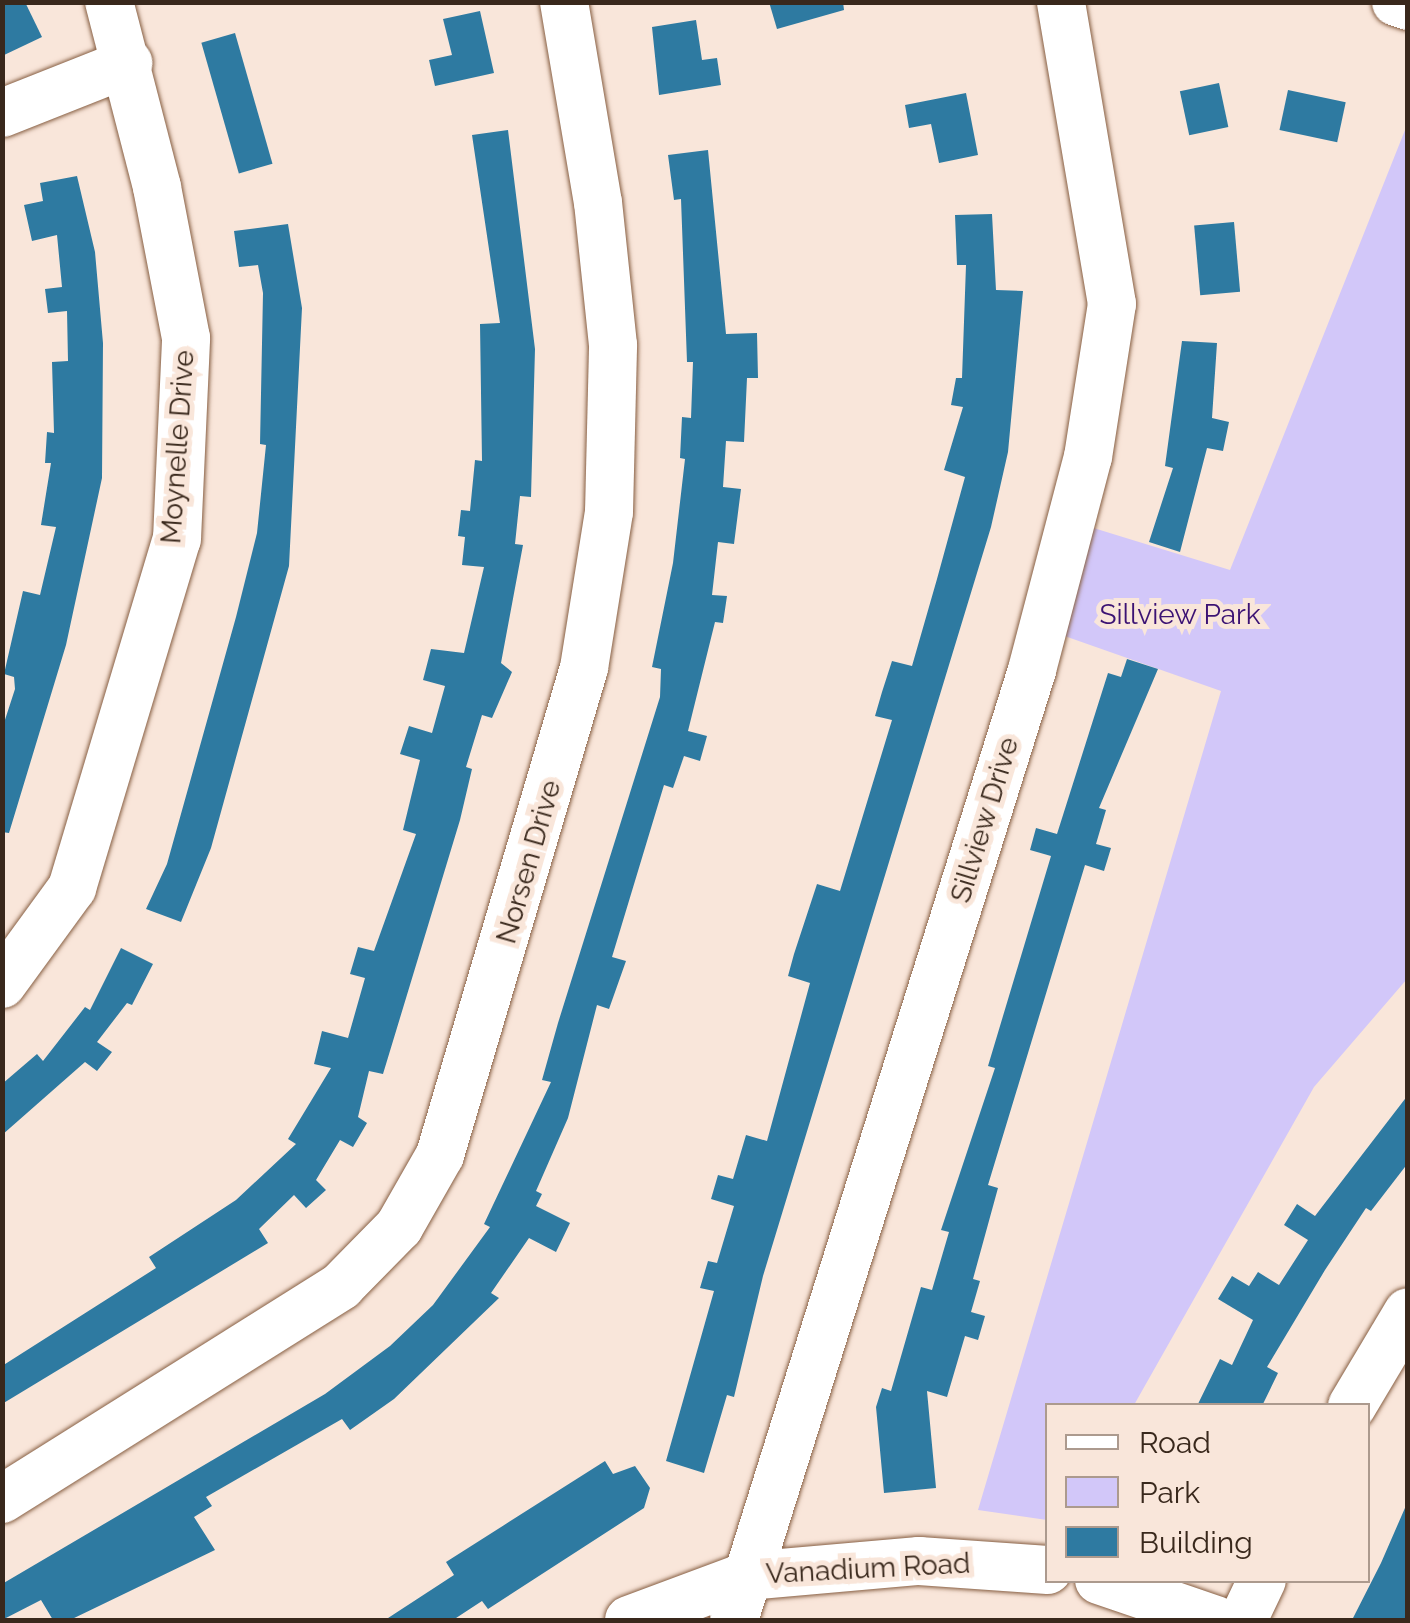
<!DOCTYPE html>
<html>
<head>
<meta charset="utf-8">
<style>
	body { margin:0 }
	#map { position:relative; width:1410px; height:1623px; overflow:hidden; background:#f9e6da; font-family:Raleway,sans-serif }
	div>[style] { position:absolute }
	.green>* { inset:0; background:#d2c7f9 }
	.building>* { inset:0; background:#2e7aa1; transform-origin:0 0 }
	.roads { filter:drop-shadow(0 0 2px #875f43) drop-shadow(0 0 2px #875f43) }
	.minor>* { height:48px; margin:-24px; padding:0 24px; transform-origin:24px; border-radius:24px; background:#fff }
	span { translate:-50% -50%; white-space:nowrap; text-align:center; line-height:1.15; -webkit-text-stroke:10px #f9e6da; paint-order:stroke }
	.street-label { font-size:28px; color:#39281c }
	.park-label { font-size:28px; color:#3b1273 }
	.frame { position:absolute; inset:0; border:5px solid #39281c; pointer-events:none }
	.legend { position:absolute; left:1045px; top:1403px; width:325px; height:180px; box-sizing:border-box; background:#f9e6da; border:2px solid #ac9a8e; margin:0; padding:12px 18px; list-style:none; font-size:30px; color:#39281c }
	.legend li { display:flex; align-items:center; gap:20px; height:50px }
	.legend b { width:50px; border:2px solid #ac9a8e }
</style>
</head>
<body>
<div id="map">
	<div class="green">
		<div style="clip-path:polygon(1407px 125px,1407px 979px,1314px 1087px,1134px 1405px,1048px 1406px,1047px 1520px,978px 1510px,1221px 691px,1056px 633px,1087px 526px,1230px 570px)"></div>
	</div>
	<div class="building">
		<div style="clip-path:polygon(2px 2px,25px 2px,42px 37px,2px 56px)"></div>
		<div style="clip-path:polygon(769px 2px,843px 2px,844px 10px,777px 29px)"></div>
		<div style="clip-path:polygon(480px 11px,494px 73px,435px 86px,429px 60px,452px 55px,443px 19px)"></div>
		<div style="clip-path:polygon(696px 20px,702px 60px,717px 58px,721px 85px,659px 95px,652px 27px)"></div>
		<div style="left:235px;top:33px;width:136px;height:35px;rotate:74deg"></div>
		<div style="left:1219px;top:83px;width:45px;height:40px;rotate:78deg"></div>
		<div style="left:1288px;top:90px;width:59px;height:41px;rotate:12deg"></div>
		<div style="clip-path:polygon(966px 93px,978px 155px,939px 163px,931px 124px,909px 128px,905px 105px)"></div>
		<div style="clip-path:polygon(508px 130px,535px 349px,531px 497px,520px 496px,515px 544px,523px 545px,501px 663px,512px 672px,492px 718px,482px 715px,466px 767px,472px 769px,460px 820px,383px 1074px,369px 1071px,358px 1117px,367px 1123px,353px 1147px,340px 1140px,316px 1180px,326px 1190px,306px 1208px,294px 1195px,259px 1229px,268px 1243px,2px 1404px,2px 1366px,156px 1268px,149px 1257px,236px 1200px,296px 1144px,288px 1139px,331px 1068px,314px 1064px,322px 1031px,348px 1038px,365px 978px,350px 974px,358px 947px,374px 951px,416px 834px,403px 830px,420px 760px,400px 754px,409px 726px,432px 733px,445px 686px,423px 680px,431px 649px,464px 653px,484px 567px,462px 565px,465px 537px,458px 536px,461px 510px,470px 511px,475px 460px,482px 461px,480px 324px,500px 323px,472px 135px)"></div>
		<div style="clip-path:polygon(708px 150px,726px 334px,757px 333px,758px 378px,747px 378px,744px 442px,726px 441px,723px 487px,741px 489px,734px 544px,718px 542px,712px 595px,727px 596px,723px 623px,715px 622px,688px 731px,707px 736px,700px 761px,684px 756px,673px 788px,664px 785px,612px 957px,626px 961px,609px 1009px,597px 1005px,568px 1118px,536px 1191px,542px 1194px,536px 1206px,570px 1223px,556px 1252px,529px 1238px,491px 1293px,499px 1298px,394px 1399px,350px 1430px,342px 1419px,206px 1497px,212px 1506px,194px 1517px,215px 1550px,70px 1620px,53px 1620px,41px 1600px,2px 1620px,2px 1584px,325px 1394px,390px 1346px,433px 1305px,490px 1227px,484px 1224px,551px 1082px,542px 1080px,558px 1023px,660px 697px,661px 669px,652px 667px,673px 563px,685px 459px,680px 458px,682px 417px,691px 418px,693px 362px,687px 362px,681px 199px,674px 200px,668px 155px)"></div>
		<div style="clip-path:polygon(77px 176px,95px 252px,103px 343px,102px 478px,66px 645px,9px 833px,2px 832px,2px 729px,15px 689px,14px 677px,4px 674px,23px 591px,40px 595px,56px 527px,41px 525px,51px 463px,45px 463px,47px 432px,54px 433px,52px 362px,68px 361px,67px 311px,48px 313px,45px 289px,62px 287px,57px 235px,32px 241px,24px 205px,43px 201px,40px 183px)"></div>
		<div style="clip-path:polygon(992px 214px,996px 290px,1023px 291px,1008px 452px,991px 527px,763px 1276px,734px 1397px,727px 1395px,704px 1473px,666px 1461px,714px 1291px,700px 1288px,708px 1261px,717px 1263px,734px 1206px,711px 1199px,718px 1175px,733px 1179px,746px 1135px,767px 1141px,810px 983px,788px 976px,794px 954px,817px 884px,840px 891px,892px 720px,875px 716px,882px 692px,892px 661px,912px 666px,937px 579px,965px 477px,944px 470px,963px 407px,951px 405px,956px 378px,962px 378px,966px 265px,957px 265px,955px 215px)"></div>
		<div style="left:1234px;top:222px;width:70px;height:40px;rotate:85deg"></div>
		<div style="clip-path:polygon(288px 224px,302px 308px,289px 566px,211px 848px,181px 922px,146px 909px,167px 864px,236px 617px,257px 533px,266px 445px,260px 444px,263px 293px,258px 265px,239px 267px,234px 231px)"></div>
		<div style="clip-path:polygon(1182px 341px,1217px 343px,1212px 418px,1229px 422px,1223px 451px,1207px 448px,1180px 552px,1149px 542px,1173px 468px,1165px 466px)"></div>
		<div style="clip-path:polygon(1127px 659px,1158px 669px,1099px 808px,1106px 810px,1096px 844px,1111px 848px,1104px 871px,1085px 865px,988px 1185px,998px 1188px,973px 1279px,980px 1281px,971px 1312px,985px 1316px,978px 1340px,965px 1336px,947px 1397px,927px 1391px,936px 1488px,884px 1493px,876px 1407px,882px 1388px,891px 1391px,921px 1287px,932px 1290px,949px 1232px,941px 1230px,995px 1068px,988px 1066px,1051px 856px,1030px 850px,1036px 828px,1057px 834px,1108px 673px,1121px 677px)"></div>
		<div style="clip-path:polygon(121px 948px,153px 964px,132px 1005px,127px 1003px,97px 1042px,112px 1052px,97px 1071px,85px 1062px,2px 1135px,2px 1084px,37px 1054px,43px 1061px,85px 1007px,90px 1010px)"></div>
		<div style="clip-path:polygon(1408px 1095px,1408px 1163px,1371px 1211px,1366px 1208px,1325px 1270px,1267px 1367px,1278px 1373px,1262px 1406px,1197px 1406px,1220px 1359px,1232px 1365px,1253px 1320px,1218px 1299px,1232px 1276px,1249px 1286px,1258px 1272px,1279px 1285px,1308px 1240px,1284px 1225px,1297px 1204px,1315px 1216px)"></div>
		<div style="clip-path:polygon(605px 1461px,613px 1474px,635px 1466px,650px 1488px,644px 1508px,488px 1609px,482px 1601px,453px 1620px,385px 1620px,454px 1575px,446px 1562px)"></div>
		<div style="clip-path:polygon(1408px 1501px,1408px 1620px,1352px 1620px,1381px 1563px)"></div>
	</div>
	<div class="roads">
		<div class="minor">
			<div style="left:1396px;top:2px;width:13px;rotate:18deg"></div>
			<div style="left:2px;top:113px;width:136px;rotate:-21.6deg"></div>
			<div style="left:2px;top:984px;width:119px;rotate:-53.9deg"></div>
			<div style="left:72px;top:888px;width:364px;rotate:-73.3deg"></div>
			<div style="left:177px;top:539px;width:201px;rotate:-87.4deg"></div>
			<div style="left:186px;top:338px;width:154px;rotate:-100.9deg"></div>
			<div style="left:157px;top:187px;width:191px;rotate:-104.5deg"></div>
			<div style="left:1352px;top:1406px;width:109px;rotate:-59.2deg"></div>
			<div style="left:2px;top:1499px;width:400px;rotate:-32.1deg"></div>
			<div style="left:341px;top:1286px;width:83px;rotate:-45.5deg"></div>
			<div style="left:399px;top:1227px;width:83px;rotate:-60.3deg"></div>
			<div style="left:440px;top:1155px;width:508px;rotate:-73.53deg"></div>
			<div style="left:584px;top:668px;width:158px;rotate:-80.9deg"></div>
			<div style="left:609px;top:512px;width:167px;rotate:-88.6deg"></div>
			<div style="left:613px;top:345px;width:143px;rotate:-96deg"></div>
			<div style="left:598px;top:203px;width:204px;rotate:-99.6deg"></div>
			<div style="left:1099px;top:1580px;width:124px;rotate:18.9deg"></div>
			<div style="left:629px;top:1620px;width:126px;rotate:-20.4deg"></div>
			<div style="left:747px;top:1576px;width:173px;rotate:-5deg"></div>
			<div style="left:919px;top:1561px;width:129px;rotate:4deg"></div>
			<div style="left:734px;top:1620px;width:996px;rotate:-72.58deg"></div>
			<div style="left:1032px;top:670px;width:220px;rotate:-75.3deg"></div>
			<div style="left:1088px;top:457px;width:155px;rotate:-81.1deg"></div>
			<div style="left:1112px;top:304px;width:306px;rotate:-99.6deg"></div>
			<div style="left:1243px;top:1620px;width:44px;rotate:-64.6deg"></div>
		</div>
	</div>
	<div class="street-label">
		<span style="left:178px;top:447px;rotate:-86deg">Moynelle Drive</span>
		<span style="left:985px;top:820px;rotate:-73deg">Sillview Drive</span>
		<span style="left:529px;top:862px;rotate:-74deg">Norsen Drive</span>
		<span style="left:868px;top:1569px;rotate:-3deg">Vanadium Road</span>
	</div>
	<div class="park-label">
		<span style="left:1180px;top:615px">Sillview Park</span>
	</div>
	<div class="frame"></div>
	<ul class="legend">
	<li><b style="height:12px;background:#fff"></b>Road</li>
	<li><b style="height:28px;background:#d2c7f9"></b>Park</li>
	<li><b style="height:28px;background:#2e7aa1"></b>Building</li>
	</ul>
</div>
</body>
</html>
